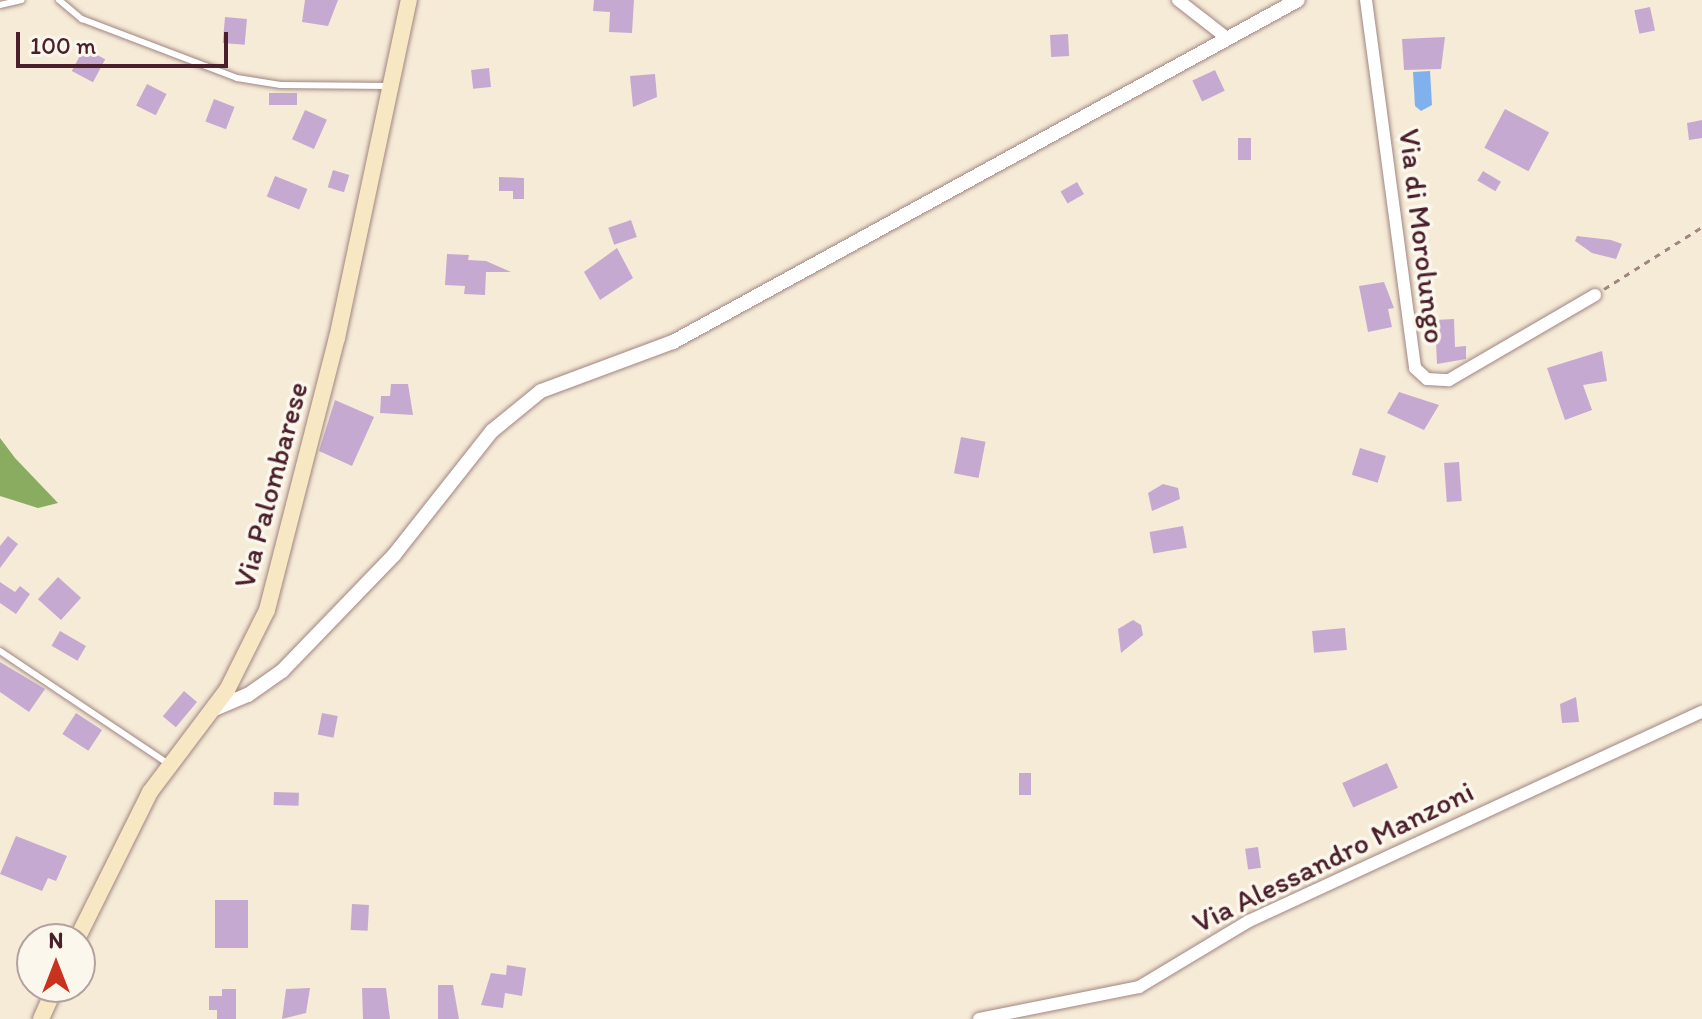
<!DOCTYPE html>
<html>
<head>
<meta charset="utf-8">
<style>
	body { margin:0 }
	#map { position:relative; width:1702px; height:1019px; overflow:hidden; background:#f6ebd7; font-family:Itim,sans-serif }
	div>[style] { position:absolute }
	.forest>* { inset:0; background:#89ac60 }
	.water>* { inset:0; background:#81b1ec }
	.building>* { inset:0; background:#c6a9d1; transform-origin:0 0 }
	.path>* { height:3px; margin-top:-1.5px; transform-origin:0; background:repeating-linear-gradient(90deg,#a08581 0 6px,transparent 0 12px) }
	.roads { filter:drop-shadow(0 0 2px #a08581) drop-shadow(0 0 2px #a08581) }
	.service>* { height:6px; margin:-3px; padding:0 3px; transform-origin:3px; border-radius:3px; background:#fff }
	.minor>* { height:12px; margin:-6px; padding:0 6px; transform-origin:6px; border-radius:6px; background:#fff }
	.tertiary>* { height:14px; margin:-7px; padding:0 7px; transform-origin:7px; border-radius:7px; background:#fff }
	.secondary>* { height:16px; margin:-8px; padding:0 8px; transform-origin:8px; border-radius:8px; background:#f7e8c3 }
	span { translate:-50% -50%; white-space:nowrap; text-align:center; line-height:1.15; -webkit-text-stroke:7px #fbf7ec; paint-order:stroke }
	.street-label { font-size:30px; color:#4a1f2b }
	.north { position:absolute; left:16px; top:923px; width:80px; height:80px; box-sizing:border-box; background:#fbf7ec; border:2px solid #b4a19f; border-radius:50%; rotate:0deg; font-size:22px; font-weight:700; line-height:32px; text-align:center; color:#4a1f2b }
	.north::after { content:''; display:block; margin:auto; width:28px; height:36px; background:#c8321e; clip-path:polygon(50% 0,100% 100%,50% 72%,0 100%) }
	.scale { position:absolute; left:16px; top:32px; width:212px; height:36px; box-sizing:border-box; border:4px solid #4a1f2b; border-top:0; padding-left:10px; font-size:24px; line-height:28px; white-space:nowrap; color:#4a1f2b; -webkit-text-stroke:6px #fbf7ec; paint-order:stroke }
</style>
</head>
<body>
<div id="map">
	<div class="forest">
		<div style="clip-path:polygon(0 438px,15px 458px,58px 503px,38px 508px,0 496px)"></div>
	</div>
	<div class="water">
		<div style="clip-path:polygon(1430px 71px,1432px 105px,1421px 111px,1415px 106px,1413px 72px)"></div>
	</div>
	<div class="building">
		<div style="clip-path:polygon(305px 0,338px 0,328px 26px,302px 22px)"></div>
		<div style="clip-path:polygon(594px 0,634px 0,632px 33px,609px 32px,610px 12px,593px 11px)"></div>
		<div style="left:1650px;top:7px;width:24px;height:16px;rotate:78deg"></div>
		<div style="left:225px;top:17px;width:22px;height:26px;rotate:5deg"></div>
		<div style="left:1068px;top:34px;width:22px;height:18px;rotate:87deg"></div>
		<div style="clip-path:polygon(1445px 37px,1441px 69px,1404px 70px,1402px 39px)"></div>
		<div style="left:84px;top:48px;width:24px;height:26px;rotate:28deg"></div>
		<div style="left:489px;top:68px;width:19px;height:18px;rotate:84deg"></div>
		<div style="left:1215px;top:70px;width:23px;height:25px;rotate:65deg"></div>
		<div style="clip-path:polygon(655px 74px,657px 97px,633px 107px,630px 76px)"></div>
		<div style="left:147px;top:84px;width:22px;height:24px;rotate:27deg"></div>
		<div style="left:269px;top:93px;width:28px;height:12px"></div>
		<div style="left:214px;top:99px;width:22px;height:24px;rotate:21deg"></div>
		<div style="left:1505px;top:109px;width:50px;height:44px;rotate:28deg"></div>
		<div style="left:305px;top:110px;width:24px;height:32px;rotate:24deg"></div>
		<div style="clip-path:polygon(1702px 120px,1702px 138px,1689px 140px,1687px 123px)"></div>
		<div style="left:1238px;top:138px;width:13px;height:22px"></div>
		<div style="left:333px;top:170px;width:17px;height:18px;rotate:17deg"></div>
		<div style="left:1483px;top:171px;width:21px;height:11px;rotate:31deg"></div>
		<div style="left:275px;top:176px;width:35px;height:22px;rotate:22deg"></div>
		<div style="clip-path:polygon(499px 177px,524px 178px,524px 199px,513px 199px,513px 191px,499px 191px)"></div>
		<div style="left:1077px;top:182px;width:14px;height:19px;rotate:60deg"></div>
		<div style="left:631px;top:220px;width:18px;height:24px;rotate:71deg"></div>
		<div style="clip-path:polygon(1577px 236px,1611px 240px,1622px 244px,1616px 259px,1592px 253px,1575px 241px)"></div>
		<div style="clip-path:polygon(617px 248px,633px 278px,600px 300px,584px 272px)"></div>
		<div style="clip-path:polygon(447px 254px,469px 255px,468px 260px,486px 261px,511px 272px,486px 272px,485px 295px,464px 294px,465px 286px,445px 285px)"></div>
		<div style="clip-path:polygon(1384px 282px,1394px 308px,1388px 309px,1392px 327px,1368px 332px,1359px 286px)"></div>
		<div style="clip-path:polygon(1454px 319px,1455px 347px,1466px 346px,1466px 359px,1437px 364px,1435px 320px)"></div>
		<div style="clip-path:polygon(1602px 351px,1607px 381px,1583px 385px,1592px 410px,1565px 420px,1547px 368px)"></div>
		<div style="clip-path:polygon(391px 384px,408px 384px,413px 415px,380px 413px,381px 396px,390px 396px)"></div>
		<div style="clip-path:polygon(1399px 392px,1439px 405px,1424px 430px,1387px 413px)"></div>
		<div style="clip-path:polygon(335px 400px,374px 417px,352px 466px,319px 451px)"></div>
		<div style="left:961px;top:437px;width:25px;height:37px;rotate:11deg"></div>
		<div style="left:1360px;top:448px;width:27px;height:28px;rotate:17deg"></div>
		<div style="left:1459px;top:462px;width:39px;height:15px;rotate:86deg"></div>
		<div style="clip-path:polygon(1163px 484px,1178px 488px,1180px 499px,1152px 511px,1148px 493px)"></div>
		<div style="left:1183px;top:526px;width:22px;height:34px;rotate:80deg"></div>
		<div style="clip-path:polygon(8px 536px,18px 544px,0 568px,0 546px)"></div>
		<div style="left:58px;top:577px;width:31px;height:30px;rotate:42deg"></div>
		<div style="clip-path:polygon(0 582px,15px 592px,20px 586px,30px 594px,16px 614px,0 603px)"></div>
		<div style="clip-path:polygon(1133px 620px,1141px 625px,1143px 635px,1121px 653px,1118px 629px)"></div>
		<div style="left:1345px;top:628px;width:22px;height:33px;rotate:85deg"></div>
		<div style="left:60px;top:631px;width:30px;height:17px;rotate:30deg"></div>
		<div style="clip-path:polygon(0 662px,45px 689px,29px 712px,0 692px)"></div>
		<div style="left:184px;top:691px;width:17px;height:33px;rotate:40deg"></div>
		<div style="clip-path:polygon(1576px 697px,1579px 722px,1562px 723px,1560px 704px)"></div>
		<div style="left:76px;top:713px;width:31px;height:25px;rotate:33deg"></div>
		<div style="left:322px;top:713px;width:16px;height:22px;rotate:11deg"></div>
		<div style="left:1387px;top:763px;width:27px;height:49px;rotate:66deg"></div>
		<div style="left:1019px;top:773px;width:12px;height:22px"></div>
		<div style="left:274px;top:792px;width:25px;height:13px;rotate:2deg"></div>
		<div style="clip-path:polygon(16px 836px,67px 856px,56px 881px,48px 878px,42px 891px,0 874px)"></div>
		<div style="left:1258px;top:847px;width:21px;height:13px;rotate:82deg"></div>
		<div style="left:215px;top:900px;width:33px;height:48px"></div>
		<div style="left:352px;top:904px;width:17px;height:26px;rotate:3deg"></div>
		<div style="clip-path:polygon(507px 965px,526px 968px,522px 996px,505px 993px,503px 1008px,481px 1005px,491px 973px,506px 975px)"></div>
		<div style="clip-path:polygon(438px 985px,453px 985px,459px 1019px,438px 1019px)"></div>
		<div style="clip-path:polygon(310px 988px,306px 1013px,282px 1019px,286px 989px)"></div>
		<div style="clip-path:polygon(362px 988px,386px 988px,390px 1019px,363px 1019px)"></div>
		<div style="clip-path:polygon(222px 989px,236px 989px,236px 1019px,217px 1019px,217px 1010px,209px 1010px,209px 996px,222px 996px)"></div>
	</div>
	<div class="path">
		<div style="left:1604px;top:289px;width:116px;rotate:-32.3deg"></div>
	</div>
	<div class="roads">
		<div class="service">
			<div style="left:59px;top:0;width:30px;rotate:40deg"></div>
			<div style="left:82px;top:19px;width:166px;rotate:20.8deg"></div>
			<div style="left:237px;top:78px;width:44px;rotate:9.2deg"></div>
			<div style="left:280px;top:85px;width:109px;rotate:0.5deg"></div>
			<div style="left:0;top:5px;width:22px;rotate:-13deg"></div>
			<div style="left:0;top:651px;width:203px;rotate:33.8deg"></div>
		</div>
		<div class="minor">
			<div style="left:1178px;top:0;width:62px;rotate:37.8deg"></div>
			<div style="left:1366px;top:0;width:371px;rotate:82.4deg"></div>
			<div style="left:1415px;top:368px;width:16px;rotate:43deg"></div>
			<div style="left:1427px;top:379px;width:22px;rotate:3deg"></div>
			<div style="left:1449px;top:380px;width:169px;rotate:-30.2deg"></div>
			<div style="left:979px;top:1019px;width:163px;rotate:-11.3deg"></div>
			<div style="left:1139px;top:987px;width:128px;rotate:-31deg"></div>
			<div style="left:1249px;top:921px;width:499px;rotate:-24.8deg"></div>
		</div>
		<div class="tertiary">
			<div style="left:212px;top:710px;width:39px;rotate:-23deg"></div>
			<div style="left:248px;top:695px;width:42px;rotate:-35.2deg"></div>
			<div style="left:282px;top:671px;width:161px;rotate:-46deg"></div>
			<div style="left:394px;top:555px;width:158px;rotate:-51.7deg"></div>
			<div style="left:492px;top:431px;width:63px;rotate:-39.2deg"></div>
			<div style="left:541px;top:391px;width:141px;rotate:-20.4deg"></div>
			<div style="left:673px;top:342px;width:712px;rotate:-28.69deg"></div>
		</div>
		<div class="secondary">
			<div style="left:77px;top:939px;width:164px;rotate:-63.6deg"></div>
			<div style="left:150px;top:792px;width:128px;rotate:-53deg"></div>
			<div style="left:227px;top:690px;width:89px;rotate:-63.4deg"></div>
			<div style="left:267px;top:610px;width:281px;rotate:-75.6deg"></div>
			<div style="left:337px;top:338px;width:346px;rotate:-78deg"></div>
			<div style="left:41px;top:1019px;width:35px;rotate:-66deg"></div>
		</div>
	</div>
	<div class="street-label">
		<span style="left:1422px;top:236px;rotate:83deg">Via di Morolungo</span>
		<span style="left:271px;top:485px;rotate:-75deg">Via Palombarese</span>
		<span style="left:1333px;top:857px;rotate:-26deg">Via Alessandro Manzoni</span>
	</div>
	<div class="north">N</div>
	<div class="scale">100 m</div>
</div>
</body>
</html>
